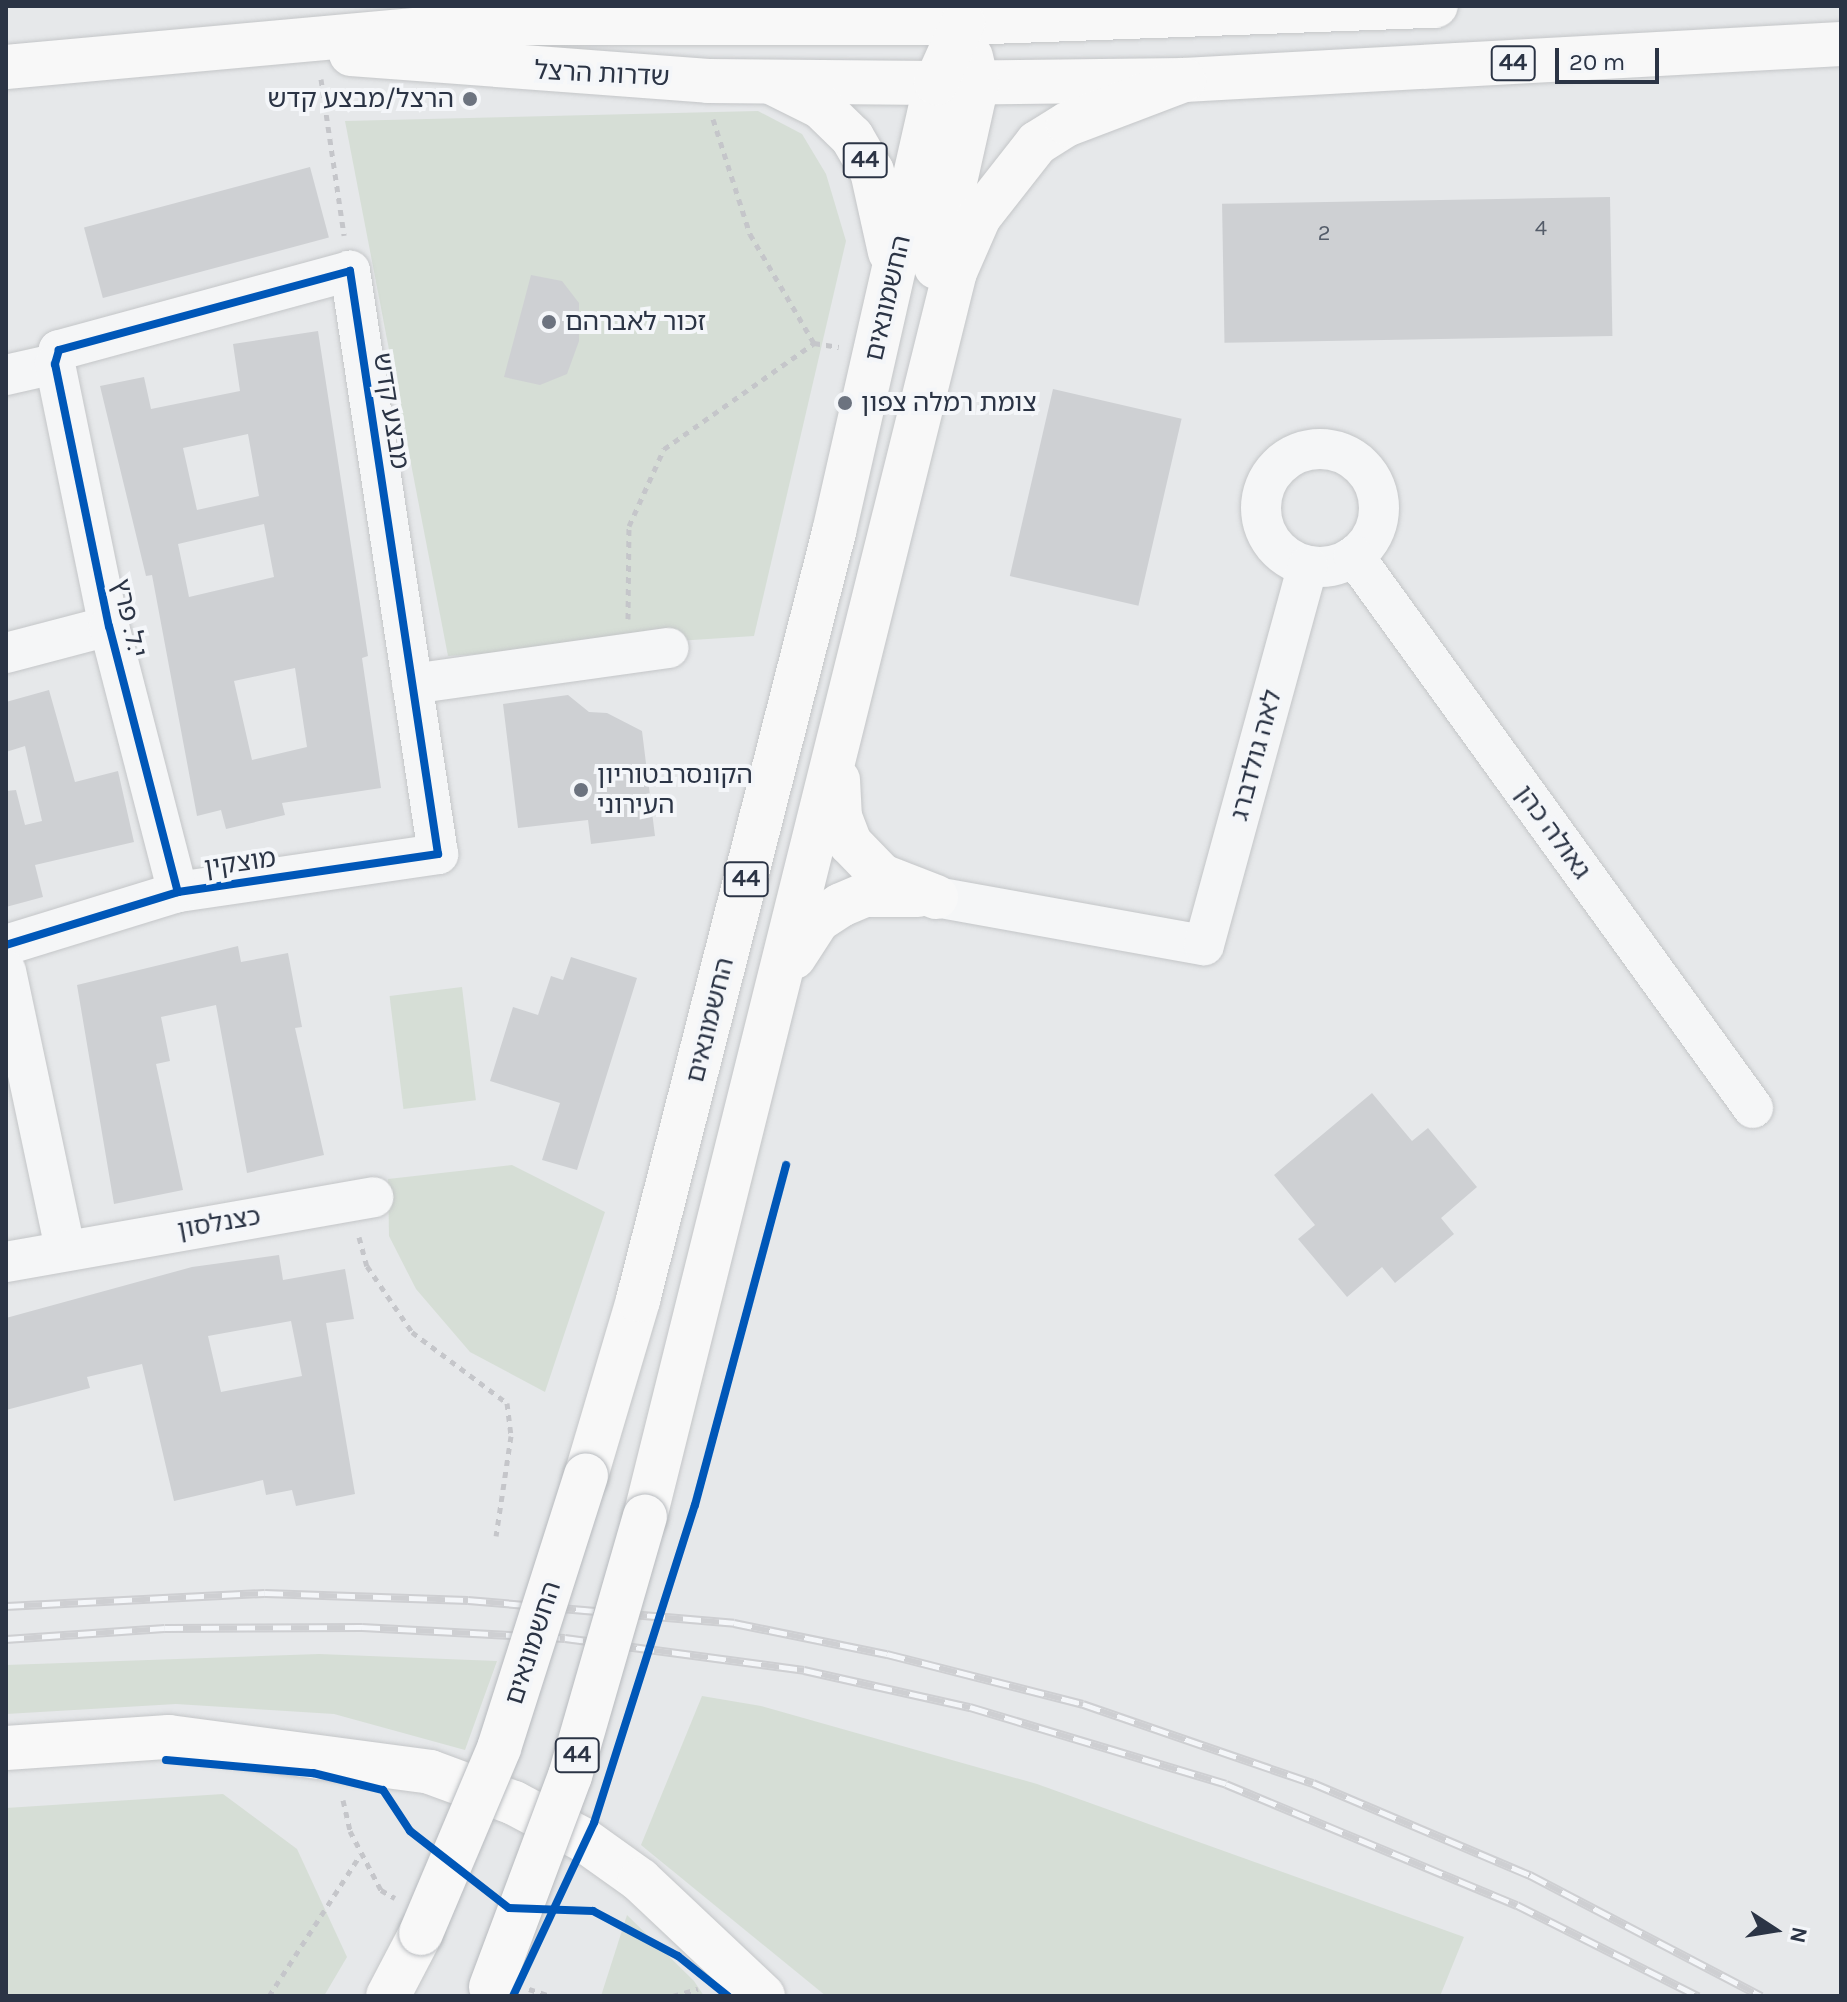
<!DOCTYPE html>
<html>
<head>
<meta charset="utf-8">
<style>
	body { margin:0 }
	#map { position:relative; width:1847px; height:2002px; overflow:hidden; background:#e6e8ea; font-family:Karla,"Noto Sans Hebrew",sans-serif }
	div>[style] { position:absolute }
	.green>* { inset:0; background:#d6ded6; transform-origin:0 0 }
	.building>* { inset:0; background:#ced0d3; transform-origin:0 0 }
	.path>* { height:5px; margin-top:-2.5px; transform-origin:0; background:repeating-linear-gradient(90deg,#c5c6ca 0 6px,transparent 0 12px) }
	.roads { filter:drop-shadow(0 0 2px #c4c6c8) drop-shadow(0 0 2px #c4c6c8) }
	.minor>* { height:40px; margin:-20px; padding:0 20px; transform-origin:20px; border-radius:20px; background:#f5f6f7 }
	.minor>.ring { margin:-20px; padding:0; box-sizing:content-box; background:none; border:40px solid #f5f6f7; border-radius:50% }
	.major>* { height:44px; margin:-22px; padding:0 22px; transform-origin:22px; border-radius:22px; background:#f8f8f8 }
	.highway>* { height:44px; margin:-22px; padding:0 22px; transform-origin:22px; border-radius:22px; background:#f8f8f8 }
	.rail>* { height:9px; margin-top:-4.5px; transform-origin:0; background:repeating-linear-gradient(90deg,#f4f6f9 0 18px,#cecfd2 0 36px); box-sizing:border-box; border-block:2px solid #cecfd2 }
	.bridges { filter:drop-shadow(0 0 2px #b8bbbf) drop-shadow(0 0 2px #b8bbbf) }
	.highway-bridge>* { height:44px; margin:-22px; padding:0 22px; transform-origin:22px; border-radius:22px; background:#f8f8f8 }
	.cycleway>* { height:8px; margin:-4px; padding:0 4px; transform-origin:4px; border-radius:4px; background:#0057b8 }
	.dots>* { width:22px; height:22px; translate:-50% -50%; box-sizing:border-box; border:4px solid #f4f6f9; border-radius:50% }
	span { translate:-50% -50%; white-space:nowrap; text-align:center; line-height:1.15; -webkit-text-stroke:8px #f4f6f9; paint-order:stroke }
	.number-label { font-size:22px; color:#545c69 }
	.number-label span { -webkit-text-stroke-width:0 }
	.shield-label span { padding:2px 6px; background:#f4f6f9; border:2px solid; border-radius:6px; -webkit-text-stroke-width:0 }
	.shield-label { font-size:24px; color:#2b3445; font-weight:700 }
	.street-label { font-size:26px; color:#2b3445 }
	.poi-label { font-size:26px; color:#2b3445 }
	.right { translate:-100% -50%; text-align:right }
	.left { translate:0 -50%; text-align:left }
	.frame { position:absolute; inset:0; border:8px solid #2b3445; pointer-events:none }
	.north { position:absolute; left:1735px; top:1890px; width:80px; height:80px; -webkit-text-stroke:6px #f4f6f9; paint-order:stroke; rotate:102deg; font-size:22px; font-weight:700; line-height:32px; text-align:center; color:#2b3445 }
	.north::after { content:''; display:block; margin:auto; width:28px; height:36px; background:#2b3445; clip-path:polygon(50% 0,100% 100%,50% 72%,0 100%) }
	.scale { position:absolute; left:1555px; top:48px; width:104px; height:36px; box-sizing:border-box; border:4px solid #2b3445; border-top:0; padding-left:10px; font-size:24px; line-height:28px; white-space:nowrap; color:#2b3445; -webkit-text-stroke:6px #f4f6f9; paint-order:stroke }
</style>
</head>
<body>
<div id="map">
	<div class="green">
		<div style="clip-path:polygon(758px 111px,802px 134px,826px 174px,846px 241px,754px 636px,448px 656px,345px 121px)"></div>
		<div style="left:462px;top:987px;width:114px;height:73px;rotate:83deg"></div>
		<div style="clip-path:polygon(512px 1165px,605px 1212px,545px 1392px,470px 1352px,416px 1289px,389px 1236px,388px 1179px)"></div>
		<div style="clip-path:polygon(319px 1654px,497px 1661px,465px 1750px,334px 1714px,176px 1704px,6px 1714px,6px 1665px)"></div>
		<div style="clip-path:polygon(702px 1696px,761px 1706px,1037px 1784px,1464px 1937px,1440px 1996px,826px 1996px,641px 1845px)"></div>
		<div style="clip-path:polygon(223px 1794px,297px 1849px,347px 1957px,324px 1996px,6px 1996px,6px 1808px)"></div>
		<div style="clip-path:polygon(627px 1915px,694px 1981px,704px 1996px,601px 1996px)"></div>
	</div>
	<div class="building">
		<div style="left:310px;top:167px;width:73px;height:234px;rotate:75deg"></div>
		<div style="left:1610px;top:197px;width:139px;height:388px;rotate:89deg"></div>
		<div style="clip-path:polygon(531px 275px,562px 281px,579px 303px,579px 341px,567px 374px,540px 385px,504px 377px)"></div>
		<div style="clip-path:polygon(evenodd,318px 331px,368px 656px,362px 658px,381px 788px,282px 803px,285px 815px,226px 829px,221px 810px,197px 816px,152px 575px,146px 576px,100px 386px,144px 377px,151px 409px,240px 391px,233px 344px,318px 331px,248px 434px,259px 496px,197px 510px,183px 448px,248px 434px,318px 331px,264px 524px,274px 577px,189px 597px,178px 544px,264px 524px,318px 331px,295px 668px,307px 747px,252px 760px,234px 681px,295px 668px)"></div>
		<div style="left:1053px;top:389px;width:132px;height:192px;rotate:13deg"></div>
		<div style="clip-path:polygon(49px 690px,75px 782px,118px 771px,134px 842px,35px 865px,43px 897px,6px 907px,6px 791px,16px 790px,25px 825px,42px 821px,25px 746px,6px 752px,6px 702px)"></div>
		<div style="clip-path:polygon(568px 695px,589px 712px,607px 713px,642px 731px,655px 836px,591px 844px,588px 820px,518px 828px,503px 704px)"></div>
		<div style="clip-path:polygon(238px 946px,241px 962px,288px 953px,302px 1027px,295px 1028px,324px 1155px,247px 1173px,216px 1005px,161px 1017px,170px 1061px,156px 1064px,183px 1190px,114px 1204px,77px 985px)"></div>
		<div style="clip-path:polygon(571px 957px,637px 978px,577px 1170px,542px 1160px,560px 1103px,490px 1081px,513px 1007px,538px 1015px,551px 976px,563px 980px)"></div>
		<div style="clip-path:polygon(1372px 1093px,1412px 1141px,1428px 1128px,1477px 1187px,1441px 1218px,1454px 1234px,1395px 1283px,1382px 1267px,1347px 1297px,1298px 1239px,1315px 1225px,1274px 1175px)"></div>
		<div style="clip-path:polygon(evenodd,279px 1255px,283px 1280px,345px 1269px,354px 1319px,326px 1323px,355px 1494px,296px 1506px,292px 1490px,266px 1495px,263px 1480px,174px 1501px,142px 1364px,87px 1377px,90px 1388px,6px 1410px,6px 1318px,192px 1267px,279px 1255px,291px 1321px,302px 1376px,221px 1392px,208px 1336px,291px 1321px)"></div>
	</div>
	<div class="path">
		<div style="left:321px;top:79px;width:158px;rotate:81.6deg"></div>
		<div style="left:713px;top:119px;width:121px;rotate:72.2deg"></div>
		<div style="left:750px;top:234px;width:126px;rotate:59.6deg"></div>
		<div style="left:628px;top:619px;width:93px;rotate:-89.4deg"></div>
		<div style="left:629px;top:526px;width:85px;rotate:-65.6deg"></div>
		<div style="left:664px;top:449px;width:184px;rotate:-35.2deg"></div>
		<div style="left:814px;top:343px;width:25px;rotate:9deg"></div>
		<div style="left:359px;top:1237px;width:30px;rotate:75deg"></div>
		<div style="left:367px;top:1266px;width:80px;rotate:55.7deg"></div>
		<div style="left:412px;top:1332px;width:119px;rotate:36.8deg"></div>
		<div style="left:507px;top:1403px;width:33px;rotate:83deg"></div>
		<div style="left:511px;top:1436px;width:101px;rotate:98.5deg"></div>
		<div style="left:343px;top:1800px;width:32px;rotate:77deg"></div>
		<div style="left:350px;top:1831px;width:67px;rotate:62.3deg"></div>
		<div style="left:381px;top:1890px;width:16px;rotate:30deg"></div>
		<div style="left:529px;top:1989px;width:22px;rotate:18deg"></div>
		<div style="left:269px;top:1996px;width:169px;rotate:-57.1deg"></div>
		<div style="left:673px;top:1996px;width:26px;rotate:-16deg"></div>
	</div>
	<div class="roads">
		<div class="minor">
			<div style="left:6px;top:375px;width:50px;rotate:-12.7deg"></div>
			<div class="ring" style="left:1261px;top:449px;width:78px;height:78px"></div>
			<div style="left:1354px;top:556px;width:681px;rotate:54.14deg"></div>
			<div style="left:6px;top:653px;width:106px;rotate:-14.7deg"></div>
			<div style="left:412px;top:684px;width:259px;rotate:-8deg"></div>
			<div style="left:936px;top:897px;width:272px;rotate:10.2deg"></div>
			<div style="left:1204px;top:945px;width:393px;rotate:-74.7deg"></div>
			<div style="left:6px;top:945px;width:180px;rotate:-17.1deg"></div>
			<div style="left:178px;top:892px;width:263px;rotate:-8.3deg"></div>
			<div style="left:438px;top:854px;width:590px;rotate:-98.58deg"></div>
			<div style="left:350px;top:271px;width:302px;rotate:164.8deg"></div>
			<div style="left:59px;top:350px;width:15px;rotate:106deg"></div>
			<div style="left:55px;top:364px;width:268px;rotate:78.4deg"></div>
			<div style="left:109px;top:626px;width:275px;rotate:75.5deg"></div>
			<div style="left:6px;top:971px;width:284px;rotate:78deg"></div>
			<div style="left:6px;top:1262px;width:373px;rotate:-10deg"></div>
		</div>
		<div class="major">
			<div style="left:351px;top:54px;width:358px;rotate:4.3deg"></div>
			<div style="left:708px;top:81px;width:228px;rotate:0.5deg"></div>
			<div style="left:6px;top:67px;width:482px;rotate:-5.2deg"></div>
			<div style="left:486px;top:23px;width:477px"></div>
			<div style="left:6px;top:1748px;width:163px;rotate:-3.9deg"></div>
			<div style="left:169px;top:1737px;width:263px;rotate:7.6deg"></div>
			<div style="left:430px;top:1772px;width:90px;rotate:20.3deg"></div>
			<div style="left:514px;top:1803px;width:79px;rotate:27.9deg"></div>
			<div style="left:584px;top:1840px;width:69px;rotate:35.5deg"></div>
			<div style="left:640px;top:1880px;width:169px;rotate:43.3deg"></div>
		</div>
		<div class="highway">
			<div style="left:963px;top:23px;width:473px;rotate:-2.1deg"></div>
			<div style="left:773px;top:83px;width:54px;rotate:26.6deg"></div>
			<div style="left:821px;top:107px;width:43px;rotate:44.1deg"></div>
			<div style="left:852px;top:137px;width:39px;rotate:60deg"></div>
			<div style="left:872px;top:171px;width:83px;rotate:77.5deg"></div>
			<div style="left:936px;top:83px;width:248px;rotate:-0.7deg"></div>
			<div style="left:1184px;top:80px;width:658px;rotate:-3.14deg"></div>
			<div style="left:936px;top:267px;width:189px;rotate:-77.4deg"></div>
			<div style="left:977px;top:83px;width:27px;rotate:-103deg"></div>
			<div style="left:838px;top:780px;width:37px;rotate:87deg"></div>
			<div style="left:840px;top:817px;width:28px;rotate:69deg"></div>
			<div style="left:850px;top:843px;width:46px;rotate:45.9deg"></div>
			<div style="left:882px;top:876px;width:58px;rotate:21.3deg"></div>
			<div style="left:794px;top:957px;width:44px;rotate:-57deg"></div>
			<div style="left:818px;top:920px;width:27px;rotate:-33deg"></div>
			<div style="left:841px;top:905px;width:25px;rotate:-23deg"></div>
			<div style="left:864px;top:895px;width:54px"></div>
			<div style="left:586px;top:1476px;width:184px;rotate:-73.5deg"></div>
			<div style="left:638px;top:1300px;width:793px;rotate:-75.68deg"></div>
			<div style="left:834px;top:532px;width:460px;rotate:-77.2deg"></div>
			<div style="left:936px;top:83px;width:66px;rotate:-65.8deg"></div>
			<div style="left:645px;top:1517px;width:1283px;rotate:-76.02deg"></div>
			<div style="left:955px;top:272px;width:60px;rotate:-66.4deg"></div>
			<div style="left:979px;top:217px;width:94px;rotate:-51.9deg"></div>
			<div style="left:1037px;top:143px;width:36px;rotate:-32deg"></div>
			<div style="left:1068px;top:124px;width:124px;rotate:-20.8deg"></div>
			<div style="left:388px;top:1996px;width:71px;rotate:-62.4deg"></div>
		</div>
	</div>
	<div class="rail">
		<div style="left:6px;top:1606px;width:259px;rotate:-2.9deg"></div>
		<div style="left:265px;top:1593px;width:203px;rotate:2deg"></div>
		<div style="left:468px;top:1600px;width:267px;rotate:4.9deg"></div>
		<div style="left:734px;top:1623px;width:156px;rotate:11.5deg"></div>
		<div style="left:887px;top:1654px;width:202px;rotate:14.3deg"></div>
		<div style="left:1083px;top:1704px;width:243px;rotate:19deg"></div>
		<div style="left:1313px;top:1783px;width:236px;rotate:23deg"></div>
		<div style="left:1530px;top:1875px;width:261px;rotate:27.6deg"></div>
		<div style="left:6px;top:1639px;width:159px;rotate:-4deg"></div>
		<div style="left:165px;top:1628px;width:197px;rotate:-0.3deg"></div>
		<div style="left:362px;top:1627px;width:203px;rotate:3.1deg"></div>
		<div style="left:565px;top:1638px;width:241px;rotate:7.6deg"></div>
		<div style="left:804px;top:1670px;width:170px;rotate:12.6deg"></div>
		<div style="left:970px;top:1707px;width:267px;rotate:16.7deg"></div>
		<div style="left:1226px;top:1784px;width:315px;rotate:22.6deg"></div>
		<div style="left:1517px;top:1905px;width:203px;rotate:26.7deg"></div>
	</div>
	<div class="bridges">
		<div class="highway-bridge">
			<div style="left:421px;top:1933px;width:201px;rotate:-67.1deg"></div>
			<div style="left:499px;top:1748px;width:286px;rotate:-72.3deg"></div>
			<div style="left:491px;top:1987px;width:225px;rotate:-69.5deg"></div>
			<div style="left:570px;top:1776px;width:270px;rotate:-73.9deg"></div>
		</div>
	</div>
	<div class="cycleway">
		<div style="left:6px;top:945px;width:180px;rotate:-17.1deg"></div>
		<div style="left:178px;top:892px;width:263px;rotate:-8.3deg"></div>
		<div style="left:438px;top:854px;width:590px;rotate:-98.58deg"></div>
		<div style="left:350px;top:271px;width:302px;rotate:164.8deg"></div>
		<div style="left:59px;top:350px;width:15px;rotate:106deg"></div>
		<div style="left:55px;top:364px;width:268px;rotate:78.4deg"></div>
		<div style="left:109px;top:626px;width:275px;rotate:75.5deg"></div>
		<div style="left:166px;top:1760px;width:148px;rotate:5.1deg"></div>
		<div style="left:313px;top:1773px;width:72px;rotate:13.7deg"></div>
		<div style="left:383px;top:1790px;width:49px;rotate:56.6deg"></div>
		<div style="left:410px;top:1831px;width:125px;rotate:37.9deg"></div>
		<div style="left:509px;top:1908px;width:84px;rotate:2deg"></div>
		<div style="left:593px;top:1911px;width:96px;rotate:27.9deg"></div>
		<div style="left:678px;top:1956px;width:64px;rotate:38.7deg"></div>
		<div style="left:513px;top:1996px;width:191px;rotate:-64.9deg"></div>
		<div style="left:594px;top:1823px;width:334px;rotate:-72.4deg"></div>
		<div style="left:695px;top:1505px;width:352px;rotate:-75deg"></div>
	</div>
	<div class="dots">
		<div style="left:470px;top:99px;background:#6c737f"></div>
		<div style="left:549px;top:322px;background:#6c737f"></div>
		<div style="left:845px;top:403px;background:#6c737f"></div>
		<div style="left:581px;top:790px;background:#6c737f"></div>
	</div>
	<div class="number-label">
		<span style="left:1541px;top:229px">4</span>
		<span style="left:1324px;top:234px">2</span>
	</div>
	<div class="shield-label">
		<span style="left:1513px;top:63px">44</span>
		<span style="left:865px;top:160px">44</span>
		<span style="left:746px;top:879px">44</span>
		<span style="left:577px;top:1755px">44</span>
	</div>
	<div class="street-label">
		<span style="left:602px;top:74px;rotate:3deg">שדרות הרצל</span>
		<span style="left:888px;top:298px;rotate:-77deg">החשמונאים</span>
		<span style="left:391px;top:411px;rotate:81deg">מבצע קדש</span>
		<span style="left:129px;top:618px;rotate:77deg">י.ל. פרץ</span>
		<span style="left:1256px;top:755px;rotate:-75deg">לאה גולדברג</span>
		<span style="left:1553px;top:832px;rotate:54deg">גאולה כהן</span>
		<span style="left:240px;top:863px;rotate:-8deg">מוצקין</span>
		<span style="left:710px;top:1020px;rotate:-76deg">החשמונאים</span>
		<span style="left:219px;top:1223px;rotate:-10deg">כצנלסון</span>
		<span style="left:533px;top:1643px;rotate:-72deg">החשמונאים</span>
	</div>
	<div class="poi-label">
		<span class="right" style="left:454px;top:99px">הרצל/מבצע קדש</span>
		<span class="left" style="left:565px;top:322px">זכור לאברהם</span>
		<span class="left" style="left:861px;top:403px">צומת רמלה צפון</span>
		<span class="left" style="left:597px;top:790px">הקונסרבטוריון<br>העירוני</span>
	</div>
	<div class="frame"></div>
	<div class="north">N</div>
	<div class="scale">20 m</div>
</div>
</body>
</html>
